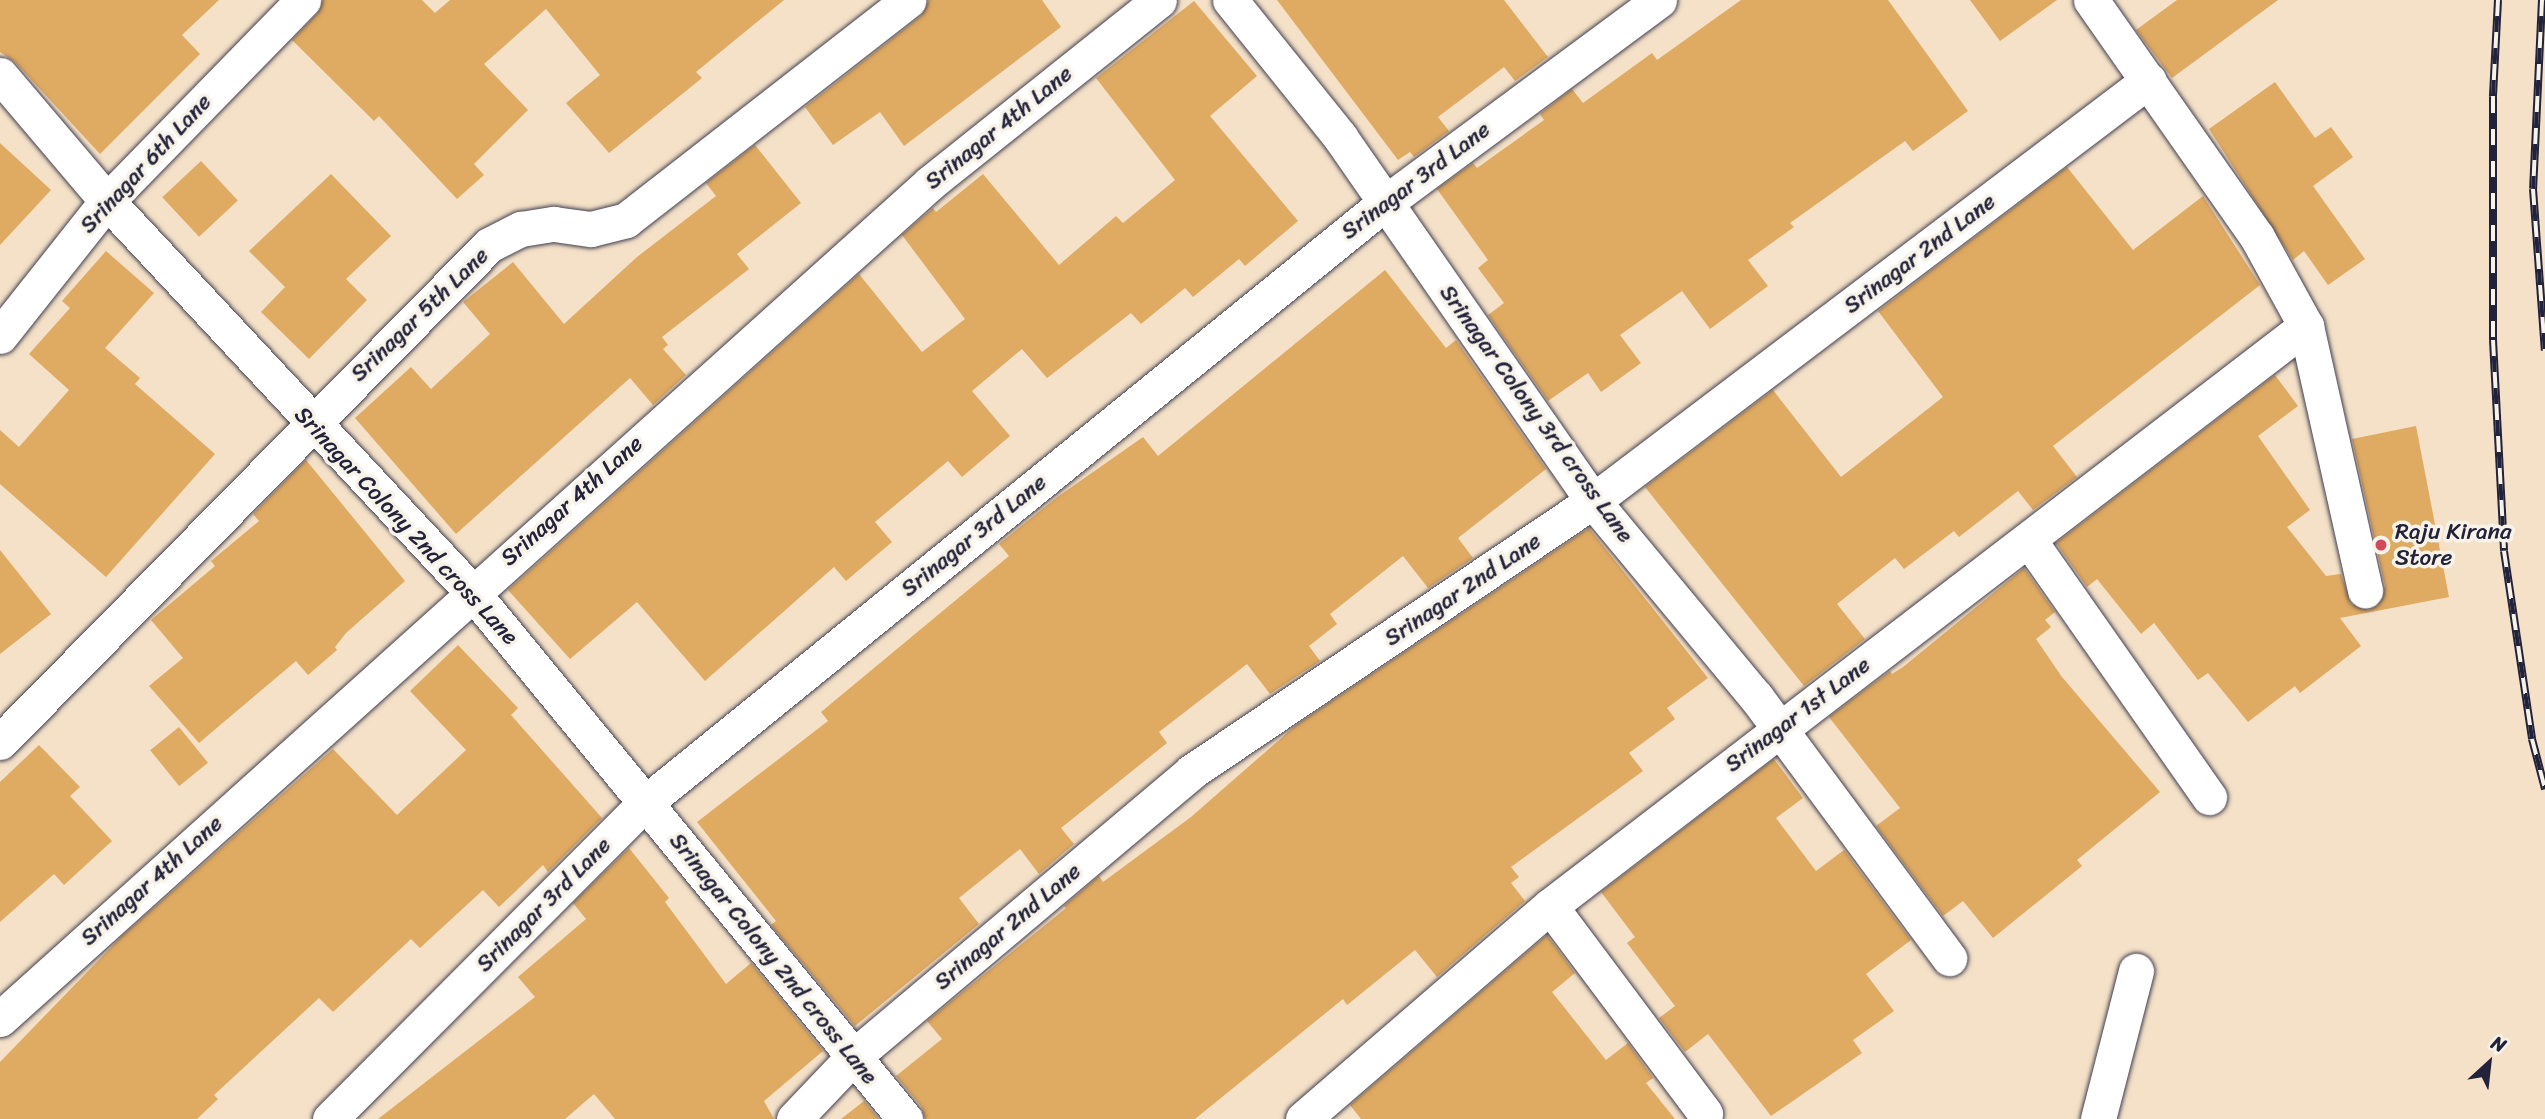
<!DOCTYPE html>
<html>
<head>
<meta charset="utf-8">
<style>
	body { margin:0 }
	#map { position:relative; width:2545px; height:1119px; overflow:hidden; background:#f4e1c7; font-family:Sriracha,sans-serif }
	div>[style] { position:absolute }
	.building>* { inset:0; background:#dfaa62; transform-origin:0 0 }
	.roads { filter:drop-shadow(0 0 2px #423f50) drop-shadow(0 0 2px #423f50) }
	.street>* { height:35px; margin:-17.5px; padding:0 17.5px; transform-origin:17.5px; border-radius:17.5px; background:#fff }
	.rail>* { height:8px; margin-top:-4px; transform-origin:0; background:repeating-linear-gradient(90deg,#f7f3e8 0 16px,#22223b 0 32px); box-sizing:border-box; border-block:2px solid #22223b }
	.dots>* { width:19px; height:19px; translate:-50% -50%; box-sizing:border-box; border:4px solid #f7f3e8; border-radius:50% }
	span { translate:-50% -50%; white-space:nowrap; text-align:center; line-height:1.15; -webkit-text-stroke:7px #f7f3e8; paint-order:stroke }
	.street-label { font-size:23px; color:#22223b }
	.poi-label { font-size:23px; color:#22223b }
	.left { translate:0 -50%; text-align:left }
	.north { position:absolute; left:2454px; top:1028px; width:70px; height:70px; -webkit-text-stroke:5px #f7f3e8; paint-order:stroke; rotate:27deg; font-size:19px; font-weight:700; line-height:28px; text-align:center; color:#22223b }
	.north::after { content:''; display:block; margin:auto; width:24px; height:32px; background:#22223b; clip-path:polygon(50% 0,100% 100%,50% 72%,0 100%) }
</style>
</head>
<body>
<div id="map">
	<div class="building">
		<div style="clip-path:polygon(0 0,219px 0,182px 35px,200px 54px,100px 154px,15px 62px,0 52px)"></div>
		<div style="clip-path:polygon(323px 0,422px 0,435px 13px,450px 0,784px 0,696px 72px,702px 78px,609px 153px,566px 103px,600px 75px,546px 9px,484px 64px,528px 110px,474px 164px,484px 175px,457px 199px,379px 116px,374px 121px,292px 40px,317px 14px)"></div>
		<div style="clip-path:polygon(929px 0,1042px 0,1061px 27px,904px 146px,880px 112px,833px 145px,805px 107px,921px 16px)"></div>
		<div style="clip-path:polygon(1277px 0,1504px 0,1548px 57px,1515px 81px,1504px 67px,1438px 117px,1449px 131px,1414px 157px,1410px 152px,1398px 160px)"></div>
		<div style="clip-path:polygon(1741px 0,1888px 0,1968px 111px,1913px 151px,1905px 141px,1790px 223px,1794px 227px,1748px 260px,1768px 286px,1710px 329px,1682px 291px,1620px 335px,1641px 363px,1601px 392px,1588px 373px,1548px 401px,1488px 315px,1504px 303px,1478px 268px,1488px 260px,1437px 189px,1473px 163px,1477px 168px,1544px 120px,1540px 114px,1572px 89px,1583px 103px,1652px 53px,1657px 60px)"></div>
		<div style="clip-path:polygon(1970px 0,2057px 0,2000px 41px)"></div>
		<div style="clip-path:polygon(2177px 0,2278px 0,2172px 78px,2136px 30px)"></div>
		<div style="clip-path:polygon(1194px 1px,1257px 76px,1210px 116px,1298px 221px,1245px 266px,1239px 259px,1193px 297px,1185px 288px,1141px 324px,1131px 313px,1047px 378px,1022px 349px,972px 391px,1010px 436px,962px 477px,948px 461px,875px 522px,892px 542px,846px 581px,834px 567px,705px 681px,637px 602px,570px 659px,508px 590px,859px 274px,922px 352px,965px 319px,902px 235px,933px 208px,936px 212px,983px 174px,1059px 265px,1116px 216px,1123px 223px,1175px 180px,1096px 78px)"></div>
		<div style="clip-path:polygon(2275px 82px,2315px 138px,2331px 127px,2353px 157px,2313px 186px,2365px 259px,2328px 285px,2304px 251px,2293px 260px,2209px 129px)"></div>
		<div style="clip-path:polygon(0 143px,51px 190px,0 245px)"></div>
		<div style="clip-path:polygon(755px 145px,801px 203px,737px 254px,749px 269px,662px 337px,668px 345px,663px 349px,686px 375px,653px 405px,630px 378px,456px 534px,355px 418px,411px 367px,431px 389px,490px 334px,463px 302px,513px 262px,564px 324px,637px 257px,716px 196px,706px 183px)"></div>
		<div style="left:201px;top:161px;width:54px;height:53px;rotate:47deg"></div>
		<div style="clip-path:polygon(2067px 167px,2133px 250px,2203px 196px,2260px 285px,2053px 446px,2077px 477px,2033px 510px,2018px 491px,1959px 537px,1954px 531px,1904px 569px,1895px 558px,1837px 604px,1865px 639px,1804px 686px,1645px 487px,1773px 390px,1841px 477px,1943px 397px,1878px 311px)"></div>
		<div style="clip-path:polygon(331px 174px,391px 236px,346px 279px,367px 300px,309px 359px,261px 312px,285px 287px,249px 251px)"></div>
		<div style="clip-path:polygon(106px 251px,154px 293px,105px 348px,140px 378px,135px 384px,215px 454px,106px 577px,0 484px,0 430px,19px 447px,69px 390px,29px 354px,70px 308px,62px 301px)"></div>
		<div style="clip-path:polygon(1385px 270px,1446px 348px,1456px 340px,1546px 469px,1458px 538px,1473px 558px,1428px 588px,1403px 556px,1330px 614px,1337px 624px,1309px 646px,1320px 661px,1270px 694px,1247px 664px,1159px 732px,1167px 743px,1061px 828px,1074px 844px,1039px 874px,1020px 849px,959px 898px,979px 924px,855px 1026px,771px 925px,776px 921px,697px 822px,828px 721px,821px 712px,1009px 556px,999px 544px,1056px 498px,1143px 437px,1158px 456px)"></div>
		<div style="clip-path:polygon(2275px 375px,2298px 406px,2258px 436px,2310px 510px,2287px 527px,2326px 576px,2341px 574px,2351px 604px,2369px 610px,2378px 605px,2385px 586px,2352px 439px,2416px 426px,2449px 597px,2340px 618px,2361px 646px,2300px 693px,2295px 686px,2248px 722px,2208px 673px,2198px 680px,2154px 623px,2141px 634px,2097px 579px,2087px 587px,2056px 543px)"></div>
		<div style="clip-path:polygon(306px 460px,405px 581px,346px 633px,335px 647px,337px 650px,308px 675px,296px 661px,199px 743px,149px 686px,183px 658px,151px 620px,215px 566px,211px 561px,259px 521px,253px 514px)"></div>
		<div style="clip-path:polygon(1589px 528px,1708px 678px,1667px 708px,1675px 719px,1629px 753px,1643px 771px,1511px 867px,1519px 877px,1511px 883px,1525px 901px,1437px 977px,1415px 950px,1347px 1005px,1343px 999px,1195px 1119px,925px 1119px,921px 1106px,896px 1076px,942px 1039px,927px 1021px,1066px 908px,1064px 906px,1099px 876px,1103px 882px,1191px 817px,1295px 726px)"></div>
		<div style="clip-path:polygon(0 550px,51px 614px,0 654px)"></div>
		<div style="clip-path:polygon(2024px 568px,2055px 612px,2045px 620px,2051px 627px,2036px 639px,2062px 677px,2160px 792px,2077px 860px,2082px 866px,1993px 938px,1963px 901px,1943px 916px,1876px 826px,1900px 808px,1829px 717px,1890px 671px,1892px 674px,1903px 667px)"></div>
		<div style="clip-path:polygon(458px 645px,518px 708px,511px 715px,602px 818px,548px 872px,543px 865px,499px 907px,483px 890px,420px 948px,411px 939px,333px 1012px,319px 998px,214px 1095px,218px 1099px,197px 1119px,0 1119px,0 1062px,122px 936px,333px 749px,397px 815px,466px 750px,410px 691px)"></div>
		<div style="left:179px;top:727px;width:46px;height:37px;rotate:51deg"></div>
		<div style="clip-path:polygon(39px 745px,80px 787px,70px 796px,112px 841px,64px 885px,54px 874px,0 922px,0 782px)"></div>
		<div style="clip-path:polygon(1774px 759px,1803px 798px,1776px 818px,1816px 871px,1844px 850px,1911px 940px,1866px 974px,1894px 1011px,1853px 1040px,1862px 1053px,1771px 1116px,1708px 1034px,1685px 1052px,1659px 1018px,1675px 1006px,1627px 943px,1635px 937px,1601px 892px)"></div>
		<div style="clip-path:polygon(629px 848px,669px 898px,665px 902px,726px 984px,751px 963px,823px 1051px,764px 1101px,774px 1119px,615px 1119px,594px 1094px,565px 1119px,378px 1119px,535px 997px,518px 977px,586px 919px,573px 903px)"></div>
		<div style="clip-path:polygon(1547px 935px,1575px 973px,1552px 992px,1606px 1060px,1628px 1043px,1653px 1078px,1646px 1083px,1675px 1119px,1361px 1119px,1350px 1105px)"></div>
		<div style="clip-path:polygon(864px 1101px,879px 1119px,841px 1119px)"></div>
	</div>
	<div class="roads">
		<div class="street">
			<div style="left:1230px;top:0;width:176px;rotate:51.2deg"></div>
			<div style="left:1340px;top:137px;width:443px;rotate:55.2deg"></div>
			<div style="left:1593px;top:501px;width:255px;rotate:50.3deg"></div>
			<div style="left:1756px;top:697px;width:325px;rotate:53.5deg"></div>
			<div style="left:2091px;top:0;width:289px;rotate:55deg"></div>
			<div style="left:2257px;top:237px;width:102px;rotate:61.2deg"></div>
			<div style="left:2306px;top:326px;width:271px;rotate:77.4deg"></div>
			<div style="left:0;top:75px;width:165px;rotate:49.7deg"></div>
			<div style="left:107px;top:201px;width:535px;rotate:46.97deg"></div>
			<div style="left:472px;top:592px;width:682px;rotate:50.59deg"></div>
			<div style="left:0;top:336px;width:172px;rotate:-51.6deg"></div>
			<div style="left:107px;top:201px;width:281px;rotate:-45.7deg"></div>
			<div style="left:2029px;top:540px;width:314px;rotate:55deg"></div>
			<div style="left:0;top:742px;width:697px;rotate:-45.46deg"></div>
			<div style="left:489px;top:245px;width:36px;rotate:-27deg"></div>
			<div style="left:521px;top:229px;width:33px;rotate:-9deg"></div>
			<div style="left:554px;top:224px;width:37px;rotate:8deg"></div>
			<div style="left:591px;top:229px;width:36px;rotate:-14deg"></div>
			<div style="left:626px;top:220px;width:358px;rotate:-37.9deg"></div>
			<div style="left:1550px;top:906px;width:259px;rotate:53.2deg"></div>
			<div style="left:0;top:1019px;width:1251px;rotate:-41.95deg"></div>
			<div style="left:930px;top:183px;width:293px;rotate:-38.6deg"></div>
			<div style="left:330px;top:1119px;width:446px;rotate:-45.1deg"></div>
			<div style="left:645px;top:803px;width:953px;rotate:-39.04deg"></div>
			<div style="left:1385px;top:203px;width:341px;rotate:-36.5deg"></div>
			<div style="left:794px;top:1119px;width:86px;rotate:-46.4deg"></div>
			<div style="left:853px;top:1057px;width:442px;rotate:-40.1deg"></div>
			<div style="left:1191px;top:772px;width:485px;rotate:-34deg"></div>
			<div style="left:1593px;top:501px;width:697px;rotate:-37.13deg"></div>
			<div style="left:1303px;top:1119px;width:326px;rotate:-40.8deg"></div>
			<div style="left:1550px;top:906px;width:953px;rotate:-37.5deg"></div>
			<div style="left:2098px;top:1119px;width:153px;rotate:-75.6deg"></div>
		</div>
	</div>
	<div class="rail">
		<div style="left:2498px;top:0;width:97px;rotate:93deg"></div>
		<div style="left:2493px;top:97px;width:243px;rotate:90deg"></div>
		<div style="left:2493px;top:340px;width:211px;rotate:87deg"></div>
		<div style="left:2504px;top:551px;width:190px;rotate:81.5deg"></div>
		<div style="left:2532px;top:739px;width:52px;rotate:75.4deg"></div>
		<div style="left:2542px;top:0;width:189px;rotate:92.7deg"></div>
		<div style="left:2533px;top:189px;width:162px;rotate:85.8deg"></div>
	</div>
	<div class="dots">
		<div style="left:2381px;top:545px;background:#d1495b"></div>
	</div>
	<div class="street-label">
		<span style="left:999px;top:128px;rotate:-39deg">Srinagar 4th Lane</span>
		<span style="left:146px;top:164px;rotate:-47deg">Srinagar 6th Lane</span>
		<span style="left:1416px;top:181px;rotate:-37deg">Srinagar 3rd Lane</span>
		<span style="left:1920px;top:254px;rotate:-37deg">Srinagar 2nd Lane</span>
		<span style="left:420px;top:315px;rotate:-44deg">Srinagar 5th Lane</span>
		<span style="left:1536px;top:414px;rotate:54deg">Srinagar Colony 3rd cross Lane</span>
		<span style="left:572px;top:501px;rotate:-42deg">Srinagar 4th Lane</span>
		<span style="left:406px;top:526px;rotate:47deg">Srinagar Colony 2nd cross Lane</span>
		<span style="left:974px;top:536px;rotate:-39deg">Srinagar 3rd Lane</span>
		<span style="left:1463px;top:590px;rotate:-34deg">Srinagar 2nd Lane</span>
		<span style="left:1798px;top:715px;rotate:-37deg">Srinagar 1st Lane</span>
		<span style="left:152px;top:881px;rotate:-42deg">Srinagar 4th Lane</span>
		<span style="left:544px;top:905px;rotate:-45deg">Srinagar 3rd Lane</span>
		<span style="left:1008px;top:927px;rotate:-40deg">Srinagar 2nd Lane</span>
		<span style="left:773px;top:959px;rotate:51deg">Srinagar Colony 2nd cross Lane</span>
	</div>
	<div class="poi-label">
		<span class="left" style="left:2395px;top:545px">Raju Kirana<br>Store</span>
	</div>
	<div class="north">N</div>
</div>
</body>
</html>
